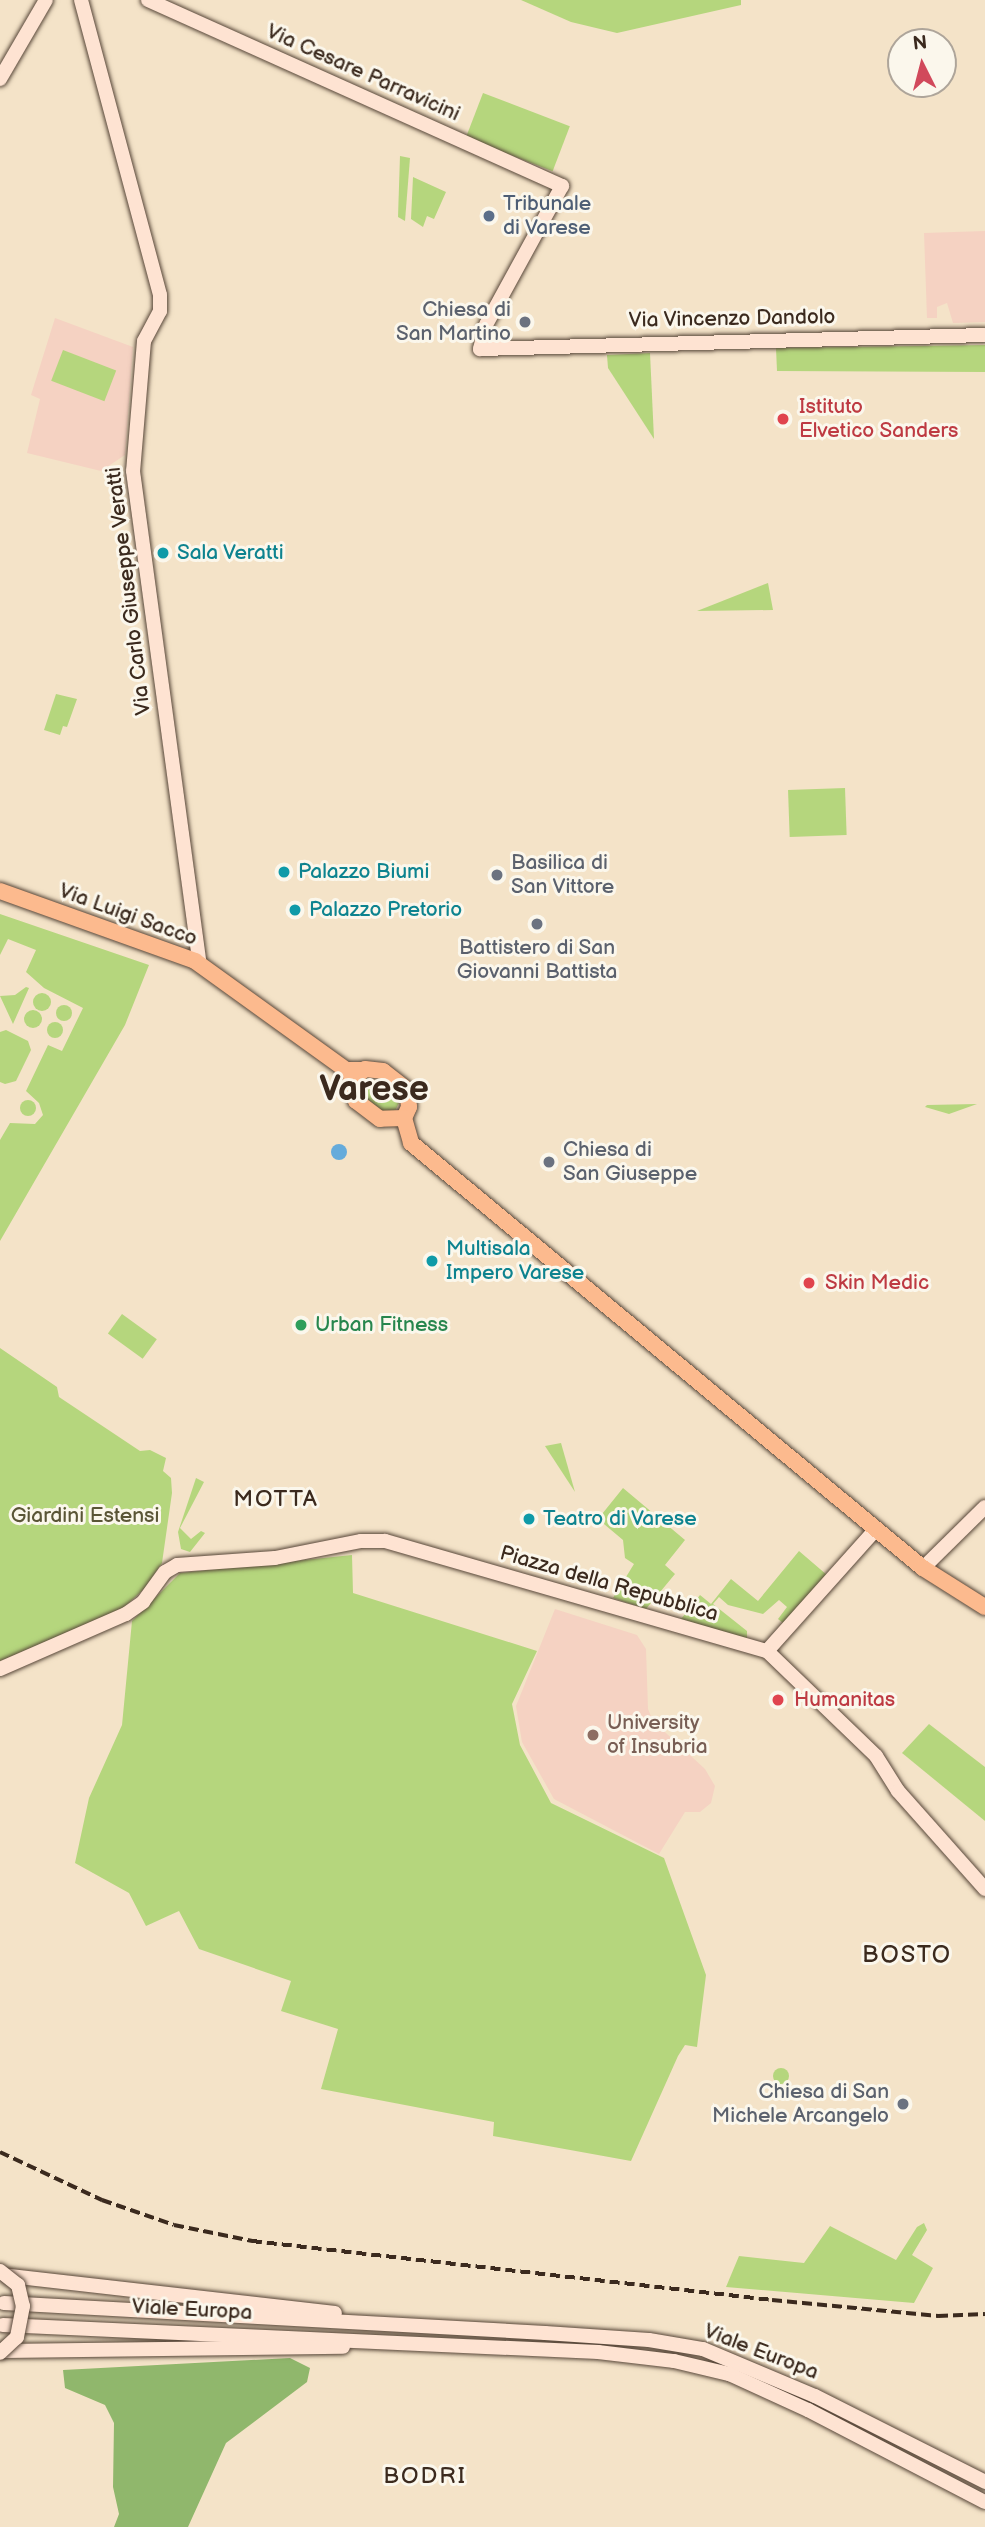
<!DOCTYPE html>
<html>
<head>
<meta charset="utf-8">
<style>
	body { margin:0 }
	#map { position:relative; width:985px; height:2527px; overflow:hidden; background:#f4e3c8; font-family:"Balsamiq Sans",sans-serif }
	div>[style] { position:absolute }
	.built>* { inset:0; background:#f5d2c2 }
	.green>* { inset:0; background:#b5d67d; transform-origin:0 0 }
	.round { border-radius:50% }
	.forest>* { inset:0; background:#90b76c }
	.water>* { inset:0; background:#65abdb }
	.roads { filter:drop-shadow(0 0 2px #574638) drop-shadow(0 0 2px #574638) }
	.secondary>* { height:14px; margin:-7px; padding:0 7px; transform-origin:7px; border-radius:7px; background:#fee3d2 }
	.primary>* { height:16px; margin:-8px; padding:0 8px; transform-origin:8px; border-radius:8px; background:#fcba8e }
	.rail>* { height:3.5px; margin-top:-1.75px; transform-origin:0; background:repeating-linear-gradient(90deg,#3b2a1e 0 10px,transparent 0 15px) }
	.bridges { filter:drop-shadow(0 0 2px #574638) drop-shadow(0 0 2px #574638) }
	.secondary-bridge>* { height:14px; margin:-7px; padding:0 7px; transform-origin:7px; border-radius:7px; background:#fee3d2 }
	.dots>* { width:19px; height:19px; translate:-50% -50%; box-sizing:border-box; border:4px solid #fbf7ec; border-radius:50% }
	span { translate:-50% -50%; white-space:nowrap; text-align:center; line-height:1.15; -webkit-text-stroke:6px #fbf7ec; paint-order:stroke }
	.street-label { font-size:21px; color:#3b2a1e }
	.service-label { font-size:21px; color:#4e5e75 }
	.left { translate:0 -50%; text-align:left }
	.worship-label { font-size:21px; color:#5b616d }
	.right { translate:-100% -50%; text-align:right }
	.health-label { font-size:21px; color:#be3a42 }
	.culture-label { font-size:21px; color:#0d838f }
	.leisure-label { font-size:21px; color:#27864d }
	.park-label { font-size:21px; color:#5a5536 }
	.education-label { font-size:21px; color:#785e54 }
	.neighbourhood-label { font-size:23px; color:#3b2a1e; letter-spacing:2px }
	.quarter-label { font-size:24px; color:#3b2a1e; letter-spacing:2px }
	.town-label { font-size:35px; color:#3b2a1e; font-weight:700 }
	.north { position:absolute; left:887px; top:28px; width:70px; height:70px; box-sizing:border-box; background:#fbf7ec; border:2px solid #aea59a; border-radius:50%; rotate:354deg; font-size:19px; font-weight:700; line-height:28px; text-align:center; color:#3b2a1e }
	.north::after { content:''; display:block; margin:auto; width:24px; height:32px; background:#d1495b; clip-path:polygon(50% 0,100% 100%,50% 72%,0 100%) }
</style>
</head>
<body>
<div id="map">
	<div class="built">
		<div style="clip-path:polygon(985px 231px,985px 322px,953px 323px,947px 303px,937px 307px,937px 318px,927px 318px,924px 233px)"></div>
		<div style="clip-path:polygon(55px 318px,133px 347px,125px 455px,101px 471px,27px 453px,40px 399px,31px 395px)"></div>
		<div style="clip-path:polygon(555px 1609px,637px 1635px,646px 1649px,648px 1709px,653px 1721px,705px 1769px,715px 1786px,711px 1803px,700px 1812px,685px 1812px,659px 1854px,554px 1799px,522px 1742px,516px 1706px)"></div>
	</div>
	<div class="green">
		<div style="clip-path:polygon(521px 0,741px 0,741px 5px,617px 33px,571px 22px)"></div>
		<div style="left:483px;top:93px;width:93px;height:48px;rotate:21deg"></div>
		<div style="clip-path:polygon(400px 156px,410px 158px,405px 221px,398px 217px)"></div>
		<div style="clip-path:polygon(413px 177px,446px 192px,434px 219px,427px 216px,423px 227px,411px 219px)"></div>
		<div style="clip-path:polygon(985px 345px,985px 372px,777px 371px,776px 348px)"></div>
		<div style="left:63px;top:350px;width:57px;height:33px;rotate:21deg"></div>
		<div style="clip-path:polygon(650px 353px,654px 439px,608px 368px,607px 355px)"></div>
		<div style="clip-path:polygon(768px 583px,773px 610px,697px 611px)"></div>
		<div style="clip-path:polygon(56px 694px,77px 699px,67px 727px,63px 726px,60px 735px,44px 730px)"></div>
		<div style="left:845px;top:788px;width:47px;height:57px;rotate:88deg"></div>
		<div style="clip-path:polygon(0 914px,149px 965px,125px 1025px,0 1241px,0 1140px,10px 1123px,35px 1124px,43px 1115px,39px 1103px,26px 1091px,48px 1045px,62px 1051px,83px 1008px,44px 988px,26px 972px,36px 950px,8px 939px,0 955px)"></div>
		<div style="clip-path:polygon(26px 987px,29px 988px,13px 1024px,0 996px,15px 995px)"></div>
		<div class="round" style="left:33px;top:993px;width:18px;height:18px"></div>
		<div class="round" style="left:56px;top:1005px;width:16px;height:16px"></div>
		<div class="round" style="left:24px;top:1010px;width:18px;height:18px"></div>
		<div class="round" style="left:47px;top:1022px;width:16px;height:16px"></div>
		<div style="clip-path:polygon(6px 1030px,28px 1041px,31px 1050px,16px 1081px,5px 1084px,0 1082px,0 1032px)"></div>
		<div style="clip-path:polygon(367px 1078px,393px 1090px,399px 1103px,395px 1111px,381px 1112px,362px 1099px,359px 1082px)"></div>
		<div class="round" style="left:20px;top:1100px;width:16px;height:16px"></div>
		<div style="clip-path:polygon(977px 1104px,949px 1114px,925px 1107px,927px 1105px)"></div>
		<div style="left:122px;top:1314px;width:43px;height:24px;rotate:36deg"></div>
		<div style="clip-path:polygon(0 1348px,57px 1387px,59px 1397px,140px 1451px,150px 1450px,166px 1458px,163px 1471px,171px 1478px,172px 1493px,162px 1563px,144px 1589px,121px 1610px,0 1661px)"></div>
		<div style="clip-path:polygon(561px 1443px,575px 1492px,545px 1446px)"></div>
		<div style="clip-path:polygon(196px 1478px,204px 1482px,180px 1528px,191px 1539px,201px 1531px,205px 1533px,190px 1552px,181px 1549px,178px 1532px)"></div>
		<div style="clip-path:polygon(623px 1488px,685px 1540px,665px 1565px,675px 1574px,646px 1609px,613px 1598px,634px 1564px,625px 1558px,623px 1540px,598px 1519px)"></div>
		<div style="clip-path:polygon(799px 1551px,827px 1575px,783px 1623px,778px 1619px,787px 1607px,779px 1600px,763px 1614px,728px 1605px,719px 1597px,713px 1604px,747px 1631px,747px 1639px,681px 1619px,700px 1595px,711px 1604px,731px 1579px,758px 1601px)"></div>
		<div style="clip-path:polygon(352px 1555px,353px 1593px,537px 1651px,512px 1704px,520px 1745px,551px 1803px,664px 1858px,706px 1975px,697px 2047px,685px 2045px,678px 2056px,631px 2161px,493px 2136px,494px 2122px,321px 2089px,338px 2029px,281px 2011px,291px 1981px,199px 1949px,179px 1911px,146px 1926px,129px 1893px,75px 1863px,89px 1798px,122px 1725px,132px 1621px,180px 1573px)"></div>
		<div style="clip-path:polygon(929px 1724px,985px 1767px,985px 1821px,902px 1753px)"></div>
		<div class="round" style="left:773px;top:2068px;width:16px;height:16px"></div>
		<div style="clip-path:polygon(924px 2223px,927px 2230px,912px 2255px,933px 2268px,914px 2303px,726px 2287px,739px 2256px,804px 2263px,830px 2226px,896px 2260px,917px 2227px)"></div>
	</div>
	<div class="forest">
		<div style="clip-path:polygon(290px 2358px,310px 2368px,307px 2382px,226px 2443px,188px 2527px,114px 2527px,119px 2514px,113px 2487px,114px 2423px,105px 2405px,65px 2388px,63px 2370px)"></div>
	</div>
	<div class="water">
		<div class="round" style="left:331px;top:1144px;width:16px;height:16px"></div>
	</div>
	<div class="roads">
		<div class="secondary">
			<div style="left:81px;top:0;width:305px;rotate:75deg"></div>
			<div style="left:160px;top:295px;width:16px;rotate:90deg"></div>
			<div style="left:160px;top:311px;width:34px;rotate:118deg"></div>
			<div style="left:144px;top:341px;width:130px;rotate:94.8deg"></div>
			<div style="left:133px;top:471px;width:498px;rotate:82.3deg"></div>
			<div style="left:148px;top:0;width:454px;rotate:24.2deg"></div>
			<div style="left:562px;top:186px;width:158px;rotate:118.7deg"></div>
			<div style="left:486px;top:325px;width:25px;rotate:104deg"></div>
			<div style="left:480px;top:349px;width:505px;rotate:-1.59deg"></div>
			<div style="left:0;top:79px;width:91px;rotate:-59.8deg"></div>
			<div style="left:923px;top:1568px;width:87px;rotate:-44.5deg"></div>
			<div style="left:767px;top:1651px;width:151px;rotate:43.9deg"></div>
			<div style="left:876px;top:1756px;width:41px;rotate:57.8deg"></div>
			<div style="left:898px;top:1791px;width:131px;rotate:48.4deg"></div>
			<div style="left:767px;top:1651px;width:164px;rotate:-48.2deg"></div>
			<div style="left:0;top:1669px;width:137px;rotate:-23.6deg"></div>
			<div style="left:126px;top:1614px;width:21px;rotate:-35deg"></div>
			<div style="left:143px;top:1602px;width:37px;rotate:-54deg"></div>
			<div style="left:165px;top:1572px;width:14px;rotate:-30deg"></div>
			<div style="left:177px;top:1565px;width:98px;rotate:-4.1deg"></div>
			<div style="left:275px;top:1558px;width:88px;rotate:-11.2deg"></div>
			<div style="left:361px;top:1541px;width:24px"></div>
			<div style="left:385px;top:1541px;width:398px;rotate:16.1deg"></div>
			<div style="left:10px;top:2276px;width:327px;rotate:6.5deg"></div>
			<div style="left:4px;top:2303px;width:542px;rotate:3.17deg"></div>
			<div style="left:545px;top:2333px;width:104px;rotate:3.9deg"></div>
			<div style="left:649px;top:2340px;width:55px;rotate:9.5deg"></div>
			<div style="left:703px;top:2349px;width:121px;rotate:22.8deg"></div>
			<div style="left:815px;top:2396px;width:191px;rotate:26.8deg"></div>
			<div style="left:3px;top:2325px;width:596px;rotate:2.6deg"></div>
			<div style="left:598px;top:2352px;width:77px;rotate:6.8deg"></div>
			<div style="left:674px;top:2361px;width:57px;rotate:13.3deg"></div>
			<div style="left:729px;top:2374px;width:87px;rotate:24.5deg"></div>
			<div style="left:808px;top:2410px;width:199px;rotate:27.5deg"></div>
			<div style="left:4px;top:2351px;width:339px;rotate:-0.7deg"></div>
		</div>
		<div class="primary">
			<div style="left:0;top:891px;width:207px;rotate:19.7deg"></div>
			<div style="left:195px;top:961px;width:186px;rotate:35.8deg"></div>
			<div style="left:346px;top:1070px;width:16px"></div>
			<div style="left:365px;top:1069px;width:18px;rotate:6deg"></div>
			<div style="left:383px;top:1071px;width:31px;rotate:38deg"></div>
			<div style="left:407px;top:1090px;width:17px;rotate:83deg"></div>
			<div style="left:409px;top:1107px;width:12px;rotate:114deg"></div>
			<div style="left:404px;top:1118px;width:24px;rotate:178deg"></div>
			<div style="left:380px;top:1119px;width:30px;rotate:-143deg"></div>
			<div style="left:356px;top:1101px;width:21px;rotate:-104deg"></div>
			<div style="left:351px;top:1081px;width:18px;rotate:-41deg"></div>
			<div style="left:404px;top:1118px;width:26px;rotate:74deg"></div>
			<div style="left:411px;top:1143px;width:665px;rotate:39.7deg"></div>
			<div style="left:923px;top:1568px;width:73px;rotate:32.2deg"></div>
		</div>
	</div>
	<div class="rail">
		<div style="left:0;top:2152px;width:113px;rotate:25.2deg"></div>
		<div style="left:102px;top:2200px;width:76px;rotate:19.1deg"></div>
		<div style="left:174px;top:2225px;width:80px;rotate:11.6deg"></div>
		<div style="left:252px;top:2241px;width:523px;rotate:6.47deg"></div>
		<div style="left:772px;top:2300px;width:167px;rotate:5.5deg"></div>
		<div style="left:938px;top:2316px;width:47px;rotate:-2.4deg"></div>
	</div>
	<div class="bridges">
		<div class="secondary-bridge">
			<div style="left:0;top:2271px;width:23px;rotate:38deg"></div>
			<div style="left:18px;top:2285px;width:22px;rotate:77deg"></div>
			<div style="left:23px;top:2306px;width:32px;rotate:101deg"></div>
			<div style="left:17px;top:2337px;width:23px;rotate:137deg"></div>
		</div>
	</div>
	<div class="dots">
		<div style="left:489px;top:216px;background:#5c6f8a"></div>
		<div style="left:525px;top:322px;background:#6b7280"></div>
		<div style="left:783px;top:419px;background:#e0444e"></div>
		<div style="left:163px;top:553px;background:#0f9aa8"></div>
		<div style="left:284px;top:872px;background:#0f9aa8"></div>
		<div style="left:497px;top:875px;background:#6b7280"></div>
		<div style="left:295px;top:910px;background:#0f9aa8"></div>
		<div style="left:537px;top:924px;background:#6b7280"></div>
		<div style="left:549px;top:1162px;background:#6b7280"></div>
		<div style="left:432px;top:1261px;background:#0f9aa8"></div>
		<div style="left:809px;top:1283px;background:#e0444e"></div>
		<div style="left:301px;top:1325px;background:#2e9e5b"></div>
		<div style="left:529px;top:1519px;background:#0f9aa8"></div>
		<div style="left:778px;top:1700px;background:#e0444e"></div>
		<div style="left:593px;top:1735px;background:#8d6e63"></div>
		<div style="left:903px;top:2104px;background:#6b7280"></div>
	</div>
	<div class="street-label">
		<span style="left:363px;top:73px;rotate:24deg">Via Cesare Parravicini</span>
		<span style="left:732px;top:319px;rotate:-1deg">Via Vincenzo Dandolo</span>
		<span style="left:129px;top:591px;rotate:-97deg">Via Carlo Giuseppe Veratti</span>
		<span style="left:128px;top:915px;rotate:20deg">Via Luigi Sacco</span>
		<span style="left:609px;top:1584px;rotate:16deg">Piazza della Repubblica</span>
		<span style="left:192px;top:2310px;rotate:3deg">Viale Europa</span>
		<span style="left:761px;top:2352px;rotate:21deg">Viale Europa</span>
	</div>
	<div class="service-label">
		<span class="left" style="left:503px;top:216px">Tribunale<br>di Varese</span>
	</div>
	<div class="worship-label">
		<span class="right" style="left:511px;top:322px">Chiesa di<br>San Martino</span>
		<span class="left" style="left:511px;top:875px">Basilica di<br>San Vittore</span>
		<span style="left:537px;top:960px">Battistero di San<br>Giovanni Battista</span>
		<span class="left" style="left:563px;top:1162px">Chiesa di<br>San Giuseppe</span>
		<span class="right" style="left:889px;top:2104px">Chiesa di San<br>Michele Arcangelo</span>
	</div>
	<div class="health-label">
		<span class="left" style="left:799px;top:419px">Istituto<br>Elvetico Sanders</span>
		<span class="left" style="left:825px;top:1283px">Skin Medic</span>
		<span class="left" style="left:794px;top:1700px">Humanitas</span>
	</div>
	<div class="culture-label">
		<span class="left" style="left:177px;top:553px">Sala Veratti</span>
		<span class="left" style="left:298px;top:872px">Palazzo Biumi</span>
		<span class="left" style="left:309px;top:910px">Palazzo Pretorio</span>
		<span class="left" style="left:446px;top:1261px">Multisala<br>Impero Varese</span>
		<span class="left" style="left:543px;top:1519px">Teatro di Varese</span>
	</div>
	<div class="leisure-label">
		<span class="left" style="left:315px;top:1325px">Urban Fitness</span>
	</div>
	<div class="park-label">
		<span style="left:85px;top:1516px">Giardini Estensi</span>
	</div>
	<div class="education-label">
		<span class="left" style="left:607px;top:1735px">University<br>of Insubria</span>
	</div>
	<div class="neighbourhood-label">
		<span style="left:276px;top:1499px">MOTTA</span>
		<span style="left:425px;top:2476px">BODRI</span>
	</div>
	<div class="quarter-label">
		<span style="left:907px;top:1955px">BOSTO</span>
	</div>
	<div class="town-label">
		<span style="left:374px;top:1090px">Varese</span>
	</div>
	<div class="north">N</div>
</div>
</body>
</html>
